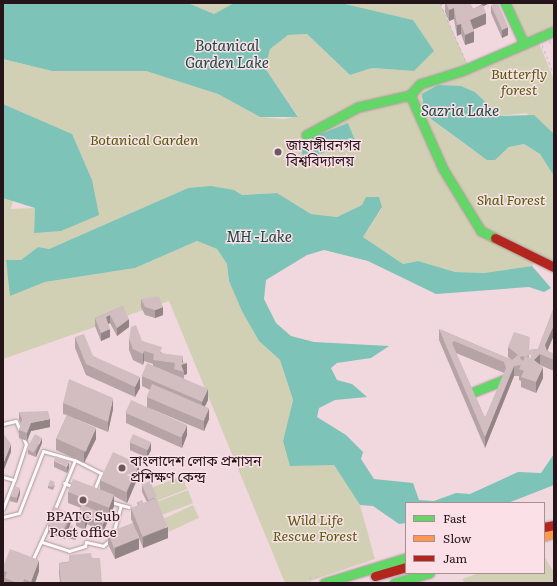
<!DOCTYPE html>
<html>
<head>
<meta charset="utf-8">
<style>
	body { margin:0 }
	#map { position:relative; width:557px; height:586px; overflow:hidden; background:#f0d8de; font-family:Literata,"Noto Sans Bengali",serif }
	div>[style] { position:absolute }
	.green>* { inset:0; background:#d2d0b4; transform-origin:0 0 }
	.water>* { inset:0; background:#7dc3b8; transform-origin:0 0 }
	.path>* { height:1px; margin-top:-0.5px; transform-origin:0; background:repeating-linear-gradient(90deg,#c7bdc0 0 3px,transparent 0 6px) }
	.roads { filter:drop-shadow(0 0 1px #ab999d) drop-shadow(0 0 1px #ab999d) }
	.lane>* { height:3px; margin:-1.5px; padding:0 1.5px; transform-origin:1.5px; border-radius:1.5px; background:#fdf9fa }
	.fast>* { height:9px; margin:-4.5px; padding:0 4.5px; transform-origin:4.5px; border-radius:4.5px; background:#63d668 }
	.slow>* { height:9px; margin:-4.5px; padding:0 4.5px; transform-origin:4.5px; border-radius:4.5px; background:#ff974d }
	.jam>* { height:9px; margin:-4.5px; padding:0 4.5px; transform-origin:4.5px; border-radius:4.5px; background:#b3261e }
	.wall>* { inset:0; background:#b5a3a5 }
	.shaded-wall>* { inset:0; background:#938586; transform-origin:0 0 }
	.building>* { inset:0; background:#d2bec0; transform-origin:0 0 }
	.dots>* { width:11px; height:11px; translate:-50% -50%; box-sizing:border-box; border:2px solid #fce0e7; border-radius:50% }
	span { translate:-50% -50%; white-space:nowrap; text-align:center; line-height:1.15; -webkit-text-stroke:3px #fce0e7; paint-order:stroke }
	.park-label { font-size:14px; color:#4c5d03; font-style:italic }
	.poi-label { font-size:14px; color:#25151a }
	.left { translate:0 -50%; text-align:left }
	.water-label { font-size:15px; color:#174740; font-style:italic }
	.frame { position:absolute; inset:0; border:4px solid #25151a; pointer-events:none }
	.legend { position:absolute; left:405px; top:502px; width:140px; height:72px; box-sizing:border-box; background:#fce0e7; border:1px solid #a68f95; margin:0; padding:5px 7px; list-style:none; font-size:12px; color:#25151a }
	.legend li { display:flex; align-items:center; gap:8px; height:20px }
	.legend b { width:20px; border:1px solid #a68f95 }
</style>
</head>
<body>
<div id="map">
	<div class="green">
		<div style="clip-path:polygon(188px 3px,234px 3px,214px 14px)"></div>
		<div style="clip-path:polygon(341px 3px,440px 3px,469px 68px,524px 44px,505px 3px,554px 3px,554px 31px,537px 38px,554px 80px,554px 134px,526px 113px,500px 116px,475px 92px,461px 86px,440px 86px,421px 99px,431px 119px,474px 151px,503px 153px,509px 147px,524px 144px,540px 154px,554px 176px,554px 267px,538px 259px,532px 266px,484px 273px,454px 272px,418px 261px,403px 264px,363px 237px,382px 208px,362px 205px,337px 217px,311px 214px,277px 193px,242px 195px,234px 190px,188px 188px,49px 249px,38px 247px,21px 260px,6px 260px,11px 295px,45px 282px,135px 268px,197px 241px,217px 249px,227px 264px,229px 281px,259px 341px,280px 360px,293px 400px,283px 441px,305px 464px,334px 465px,360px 505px,375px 559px,304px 583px,285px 583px,169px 301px,3px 359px,3px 195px,13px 201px,11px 209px,35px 208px,34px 233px,69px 133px,3px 104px,3px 59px,52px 71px,146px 71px,218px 94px,260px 117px,284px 119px,298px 116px,265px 68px,269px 49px,288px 35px,307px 34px,350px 75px,372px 68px,414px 71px,413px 20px)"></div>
		<div style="left:182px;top:476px;width:14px;height:33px;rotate:69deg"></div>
		<div style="left:188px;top:490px;width:14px;height:34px;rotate:69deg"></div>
		<div style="left:193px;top:505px;width:14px;height:33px;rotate:65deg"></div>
		<div style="clip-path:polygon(544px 556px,554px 572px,554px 583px,465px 583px,462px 579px,479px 573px,544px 573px)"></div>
	</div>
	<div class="water">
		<div style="clip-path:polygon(3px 3px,188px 3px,214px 14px,234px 3px,341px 3px,413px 20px,434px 51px,414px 71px,372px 68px,350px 75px,307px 34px,288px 35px,270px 49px,265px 68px,298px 117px,260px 117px,218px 94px,146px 71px,52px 71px,3px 59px)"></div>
		<div style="clip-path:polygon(438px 85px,461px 86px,475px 92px,500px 116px,534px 115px,554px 134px,554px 176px,540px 154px,524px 144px,509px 147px,495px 160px,487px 160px,431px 119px,423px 106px,422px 94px)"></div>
		<div style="clip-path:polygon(3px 104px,72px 134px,92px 180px,99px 215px,61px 231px,34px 233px,35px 208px,3px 198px)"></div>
		<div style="left:348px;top:123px;width:18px;height:54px;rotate:68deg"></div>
		<div style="clip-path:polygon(211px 186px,234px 190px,242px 195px,277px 193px,311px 214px,337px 217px,362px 205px,366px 197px,379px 197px,382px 207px,363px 237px,403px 264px,418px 261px,455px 272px,484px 273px,532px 266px,551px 288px,544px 292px,529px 287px,436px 294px,368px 261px,324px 250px,307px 255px,266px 280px,264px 299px,276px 323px,291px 336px,314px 342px,389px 346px,371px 358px,337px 363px,331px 368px,337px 380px,352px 384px,367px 397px,335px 400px,319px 408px,317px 417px,346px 435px,363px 452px,361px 459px,374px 479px,413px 483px,419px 500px,434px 501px,456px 493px,470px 494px,518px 472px,541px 473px,554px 454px,554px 485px,508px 503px,406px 503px,406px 523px,399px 524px,373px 506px,360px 505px,334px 465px,290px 466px,283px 441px,293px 400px,280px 360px,259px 341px,242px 311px,229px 281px,227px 264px,217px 249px,197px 241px,135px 268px,45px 282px,10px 296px,6px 260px,21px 260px,38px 247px,49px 249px,188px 188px)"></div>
	</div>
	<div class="path">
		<div style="left:440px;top:3px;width:64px;rotate:66.2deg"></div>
		<div style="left:549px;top:41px;width:7px;rotate:45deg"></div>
		<div style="left:542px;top:45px;width:32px;rotate:68deg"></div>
		<div style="left:311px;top:583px;width:5px;rotate:-112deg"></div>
		<div style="left:309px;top:578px;width:11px;rotate:-10deg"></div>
	</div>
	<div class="roads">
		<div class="lane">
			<div style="left:3px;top:424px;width:13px;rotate:-13deg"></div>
			<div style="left:16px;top:421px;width:25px;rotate:67deg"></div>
			<div style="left:26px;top:444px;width:38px;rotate:108deg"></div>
			<div style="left:3px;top:477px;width:11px;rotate:15deg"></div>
			<div style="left:14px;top:480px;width:31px;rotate:111deg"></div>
			<div style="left:64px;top:483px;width:11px;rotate:22deg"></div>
			<div style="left:111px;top:502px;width:10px;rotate:17deg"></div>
			<div style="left:54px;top:511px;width:55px;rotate:-67.6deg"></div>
			<div style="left:75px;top:460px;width:29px;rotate:27deg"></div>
			<div style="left:101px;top:473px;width:18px;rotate:112deg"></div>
			<div style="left:3px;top:517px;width:16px;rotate:-14deg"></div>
			<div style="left:19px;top:513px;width:66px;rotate:-68.8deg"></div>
			<div style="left:43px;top:451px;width:33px;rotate:16deg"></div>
			<div style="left:113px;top:534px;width:30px;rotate:-75deg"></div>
			<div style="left:121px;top:505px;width:8px;rotate:14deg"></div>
			<div style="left:42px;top:542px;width:28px;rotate:18deg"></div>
			<div style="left:69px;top:551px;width:17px;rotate:-17deg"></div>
			<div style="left:85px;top:546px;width:4px;rotate:-76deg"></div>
			<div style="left:86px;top:542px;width:17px;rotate:13deg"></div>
			<div style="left:103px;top:546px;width:11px;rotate:-41deg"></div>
			<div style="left:32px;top:561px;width:41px;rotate:-65.3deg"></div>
		</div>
		<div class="fast">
			<div style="left:505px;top:3px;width:45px;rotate:65.1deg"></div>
			<div style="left:306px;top:135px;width:59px;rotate:-28.3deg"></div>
			<div style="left:358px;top:107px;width:53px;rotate:-13deg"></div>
			<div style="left:495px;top:238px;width:16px;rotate:-153deg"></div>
			<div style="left:481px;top:231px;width:73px;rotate:-121.5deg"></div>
			<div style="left:443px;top:169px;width:81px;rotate:-114deg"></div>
			<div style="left:410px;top:95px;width:15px;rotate:-48deg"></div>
			<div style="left:420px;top:84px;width:43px;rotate:-17.6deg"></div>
			<div style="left:461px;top:71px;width:101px;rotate:-23.3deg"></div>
			<div style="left:471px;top:393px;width:35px;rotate:-22deg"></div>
			<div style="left:324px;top:583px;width:86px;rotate:-17deg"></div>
			<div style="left:394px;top:583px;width:37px;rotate:-16deg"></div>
		</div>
		<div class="slow">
			<div style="left:544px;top:536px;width:10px;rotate:-17deg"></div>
		</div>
		<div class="jam">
			<div style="left:495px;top:238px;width:66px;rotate:26.2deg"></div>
			<div style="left:544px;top:527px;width:10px;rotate:-11deg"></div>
			<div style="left:375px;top:576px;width:32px;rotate:-16deg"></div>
		</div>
	</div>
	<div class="wall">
		<div style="clip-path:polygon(441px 3px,470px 3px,473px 9px,481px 5px,480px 3px,490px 3px,483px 6px,486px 24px,473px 29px,474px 42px,465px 45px,461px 34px,457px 36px,454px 19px,449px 21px,445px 12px,445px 3px,441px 5px)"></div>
		<div style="clip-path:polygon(491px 5px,508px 35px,502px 38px,491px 13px)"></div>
		<div style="clip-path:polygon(141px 299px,163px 315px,155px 318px,145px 315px,141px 307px)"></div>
		<div style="clip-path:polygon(123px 306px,129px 327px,117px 336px,110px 323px,108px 324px,110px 337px,101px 341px,95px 326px,95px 318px)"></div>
		<div style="clip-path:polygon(evenodd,554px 307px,554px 335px,547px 351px,554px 354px,554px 371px,540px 365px,543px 378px,536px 393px,521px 387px,521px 381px,519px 380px,519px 376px,514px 376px,485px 448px,439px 340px,439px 329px,512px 360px,508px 357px,508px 347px,529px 350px,538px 349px,554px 307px,456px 353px,504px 373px,504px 374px,485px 418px,456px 353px,554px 307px,531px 354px,531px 358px,529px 358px,529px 355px,531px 354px)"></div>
		<div style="clip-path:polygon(75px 337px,93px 356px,140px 388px,135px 397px,86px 375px,75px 348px)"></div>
		<div style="clip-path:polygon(129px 339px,142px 341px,162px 353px,183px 362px,187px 374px,184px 375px,184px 379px,208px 400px,205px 406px,209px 419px,204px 431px,149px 408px,187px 435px,182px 448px,126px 423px,126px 413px,147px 407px,147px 397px,150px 390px,142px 386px,142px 376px,153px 366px,153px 364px,144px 361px,143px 365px,133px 360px,129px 350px)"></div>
		<div style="clip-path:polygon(63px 403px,113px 409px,108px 432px,76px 419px,96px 439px,84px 463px,56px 450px,56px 439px,67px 415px,63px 414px)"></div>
		<div style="clip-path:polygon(19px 412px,50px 427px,31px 431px,27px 441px,19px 438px,19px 430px,21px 424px,19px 420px)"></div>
		<div style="clip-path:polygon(130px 442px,151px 450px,147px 458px,130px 450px)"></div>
		<div style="clip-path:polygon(42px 443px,36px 457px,28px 454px,28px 449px)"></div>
		<div style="clip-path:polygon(54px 461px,69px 468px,67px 473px,54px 467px)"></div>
		<div style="clip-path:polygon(139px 475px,127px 503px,114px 496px,114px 506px,109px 519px,107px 518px,107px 523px,103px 532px,87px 524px,85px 530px,76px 526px,76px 518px,81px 508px,68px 503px,68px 492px,100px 490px,100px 480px)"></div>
		<div style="clip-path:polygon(142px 484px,157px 500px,168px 538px,143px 548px,136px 530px,139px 549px,115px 559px,108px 544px,108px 533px,133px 523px,131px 519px,131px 509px,138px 506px,137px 502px,144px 504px,147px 502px,142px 492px)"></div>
		<div style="clip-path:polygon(55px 485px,53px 490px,48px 488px,48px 486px)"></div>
		<div style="clip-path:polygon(20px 494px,17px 503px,10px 501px,10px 496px)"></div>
		<div style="clip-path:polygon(71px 522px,65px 539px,48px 533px,48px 525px)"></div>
		<div style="clip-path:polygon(68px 532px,78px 534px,75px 540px,68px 538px)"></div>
		<div style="clip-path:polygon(92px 558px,102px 583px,60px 583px,59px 573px,59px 563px)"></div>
		<div style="clip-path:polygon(3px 567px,39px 571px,35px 583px,5px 583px,5px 582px,3px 581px)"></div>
	</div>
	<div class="shaded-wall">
		<div style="clip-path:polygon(482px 3px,490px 3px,482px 7px)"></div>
		<div style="clip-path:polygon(454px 8px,454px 19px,449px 21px,449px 10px)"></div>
		<div style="clip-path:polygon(486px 13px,486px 24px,470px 31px,470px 20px)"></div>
		<div style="clip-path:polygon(461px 24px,461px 34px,457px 36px,457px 25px)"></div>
		<div style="clip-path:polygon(508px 27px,508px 35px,502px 38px,502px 30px)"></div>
		<div style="clip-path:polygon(474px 31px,474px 42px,465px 45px,465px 35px)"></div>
		<div style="clip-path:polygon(163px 307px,163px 315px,155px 318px,155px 310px)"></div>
		<div style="clip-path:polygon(110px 315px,110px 323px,106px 325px,106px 317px)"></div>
		<div style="clip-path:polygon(129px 319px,129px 327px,117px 336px,117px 328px)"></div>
		<div style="clip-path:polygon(554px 325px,554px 335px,545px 356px,545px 345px)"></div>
		<div style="clip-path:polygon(110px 329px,110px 337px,101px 341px,101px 333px)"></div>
		<div style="clip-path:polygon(144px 351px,144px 361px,143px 365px,143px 354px)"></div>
		<div style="clip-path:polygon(540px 354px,540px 365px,534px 360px)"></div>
		<div style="clip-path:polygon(183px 356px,183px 364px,187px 363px,187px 374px,184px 375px,184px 372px,182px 371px,182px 372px,181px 371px,182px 362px)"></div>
		<div style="clip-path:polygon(514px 366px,514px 376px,485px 448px,485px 437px)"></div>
		<div style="clip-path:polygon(543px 367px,543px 378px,536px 393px,536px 382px)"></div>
		<div style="clip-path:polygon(140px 377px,140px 388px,135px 397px,135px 387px)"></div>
		<div style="clip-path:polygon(208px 389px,208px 400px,202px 412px,202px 402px)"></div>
		<div style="clip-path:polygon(113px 398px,113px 409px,108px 432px,108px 422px)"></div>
		<div style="clip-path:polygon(209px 408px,209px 419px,204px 431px,204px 421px)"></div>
		<div style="left:3px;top:414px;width:1px;height:8px"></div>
		<div style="clip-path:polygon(50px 419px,50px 427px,31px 431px,27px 441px,27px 433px,31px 423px)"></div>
		<div style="clip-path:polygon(187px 425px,187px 435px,182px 448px,182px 437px)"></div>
		<div style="clip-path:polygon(96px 428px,96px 439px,84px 463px,84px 453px)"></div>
		<div style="clip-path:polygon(42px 438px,42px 443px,36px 457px,36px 452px)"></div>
		<div style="clip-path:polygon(151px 442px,151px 450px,147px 458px,147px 450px)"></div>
		<div style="clip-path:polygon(11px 444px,11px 452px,3px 472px,3px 464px)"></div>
		<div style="clip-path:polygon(69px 462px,69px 468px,67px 473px,67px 467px)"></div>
		<div style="clip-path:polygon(139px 464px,139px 475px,127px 503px,127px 492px)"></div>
		<div style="clip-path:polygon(20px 488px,20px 494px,17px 503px,17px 498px)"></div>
		<div style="clip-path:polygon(114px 495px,114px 506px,109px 519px,109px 508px)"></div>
		<div style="clip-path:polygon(71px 514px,71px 522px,65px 539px,65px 531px)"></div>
		<div style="clip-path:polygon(107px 515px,107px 523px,103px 532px,103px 524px)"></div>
		<div style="clip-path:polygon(87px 516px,87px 524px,85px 530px,85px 522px)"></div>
		<div style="clip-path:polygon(168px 527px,168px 538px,143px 548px,143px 537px)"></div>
		<div style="clip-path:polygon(78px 528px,78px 534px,75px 540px,75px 535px)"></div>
		<div style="clip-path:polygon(139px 538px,139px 549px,115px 559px,115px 548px)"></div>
		<div style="clip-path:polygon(39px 560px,39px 571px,35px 583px,31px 583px,31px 582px)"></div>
	</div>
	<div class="building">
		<div style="clip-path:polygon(446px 3px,470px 3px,473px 9px,483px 5px,486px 13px,470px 20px,474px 31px,465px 35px,461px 24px,457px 25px,454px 8px,449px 10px)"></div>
		<div style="clip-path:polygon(497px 3px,498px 3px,508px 27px,502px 30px,491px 5px)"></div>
		<div style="clip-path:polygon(159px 296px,163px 307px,155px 310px,145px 307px,141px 299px)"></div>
		<div style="clip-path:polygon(123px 306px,129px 319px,117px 328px,110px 315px,106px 317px,110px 329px,101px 333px,95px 318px)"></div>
		<div style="clip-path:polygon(evenodd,554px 307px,554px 325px,545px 345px,547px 351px,554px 354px,554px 360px,540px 354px,534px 360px,543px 367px,536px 382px,521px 377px,524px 371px,519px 369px,521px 365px,514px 366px,485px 437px,439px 329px,512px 360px,518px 355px,508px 347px,514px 332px,530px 337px,529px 350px,538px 349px,554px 307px,454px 341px,504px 362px,506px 368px,485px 418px,452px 343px,454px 341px,554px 307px,531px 354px,531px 358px,526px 357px,531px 354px,554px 307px,521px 356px,525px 357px,523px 361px,520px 358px,521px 356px)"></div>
		<div style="clip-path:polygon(136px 325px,142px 341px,162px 347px,160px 353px,183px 356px,182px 362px,187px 363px,181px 365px,184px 372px,174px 369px,175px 363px,153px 360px,154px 354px,144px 351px,143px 354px,133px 349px,129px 339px,131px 327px)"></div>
		<div style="clip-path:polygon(84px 334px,93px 356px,140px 377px,135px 387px,86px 364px,75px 337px)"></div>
		<div style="left:147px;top:363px;width:66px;height:14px;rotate:23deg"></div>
		<div style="clip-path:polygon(69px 379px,113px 398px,108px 422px,63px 403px)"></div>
		<div style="left:152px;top:384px;width:62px;height:14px;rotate:23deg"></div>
		<div style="left:131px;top:400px;width:61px;height:14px;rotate:24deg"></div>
		<div style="clip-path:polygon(48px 411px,50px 419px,31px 423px,27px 433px,19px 430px,22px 419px,19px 412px)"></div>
		<div style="left:67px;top:415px;width:32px;height:26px;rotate:24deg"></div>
		<div style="clip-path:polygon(3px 433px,11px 444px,3px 464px)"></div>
		<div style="left:35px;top:434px;width:8px;height:17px;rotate:30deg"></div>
		<div style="left:133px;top:434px;width:20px;height:9px;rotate:24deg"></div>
		<div style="left:113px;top:452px;width:29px;height:31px;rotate:25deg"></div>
		<div style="left:56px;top:456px;width:14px;height:5px;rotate:25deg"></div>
		<div style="left:73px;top:479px;width:44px;height:14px;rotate:21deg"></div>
		<div style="clip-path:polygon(50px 480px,55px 482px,53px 487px,48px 486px)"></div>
		<div style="left:150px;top:481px;width:17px;height:9px;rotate:66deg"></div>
		<div style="clip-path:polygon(14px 486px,20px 488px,17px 498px,10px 496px)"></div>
		<div style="left:156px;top:498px;width:31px;height:27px;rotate:68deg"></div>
		<div style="left:142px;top:500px;width:4px;height:5px;rotate:63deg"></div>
		<div style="clip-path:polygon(82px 505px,107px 515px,103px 524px,87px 516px,85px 522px,76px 518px)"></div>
		<div style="left:55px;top:507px;width:17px;height:19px;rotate:24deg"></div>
		<div style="left:133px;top:523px;width:16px;height:27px;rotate:68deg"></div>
		<div style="left:71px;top:525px;width:8px;height:8px;rotate:23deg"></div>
		<div style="clip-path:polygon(10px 549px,39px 560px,31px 582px,24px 579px,23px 583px,17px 583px,5px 578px,7px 572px,3px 571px,3px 567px)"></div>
		<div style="clip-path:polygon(91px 553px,92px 558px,100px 558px,102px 583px,61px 583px,59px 563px,69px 562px,69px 555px)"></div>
	</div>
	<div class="dots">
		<div style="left:278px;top:152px;background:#6c595f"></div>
		<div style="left:122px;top:468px;background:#6c595f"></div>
		<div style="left:83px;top:500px;background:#6c595f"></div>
	</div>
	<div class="park-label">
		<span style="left:519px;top:81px">Butterfly<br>forest</span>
		<span style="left:144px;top:139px">Botanical Garden</span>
		<span style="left:511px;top:199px">Shal Forest</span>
		<span style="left:315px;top:527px">Wild Life<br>Rescue Forest</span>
	</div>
	<div class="poi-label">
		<span class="left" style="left:286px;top:152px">জাহাঙ্গীরনগর<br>বিশ্ববিদ্যালয়</span>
		<span class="left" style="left:130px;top:468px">বাংলাদেশ লোক প্রশাসন<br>প্রশিক্ষণ কেন্দ্র</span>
		<span style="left:83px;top:523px">BPATC Sub<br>Post office</span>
	</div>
	<div class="water-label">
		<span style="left:227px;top:53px">Botanical<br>Garden Lake</span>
		<span style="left:460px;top:110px">Sazria Lake</span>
		<span style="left:259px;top:236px">MH -Lake</span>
	</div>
	<div class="frame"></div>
	<ul class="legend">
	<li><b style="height:5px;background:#63d668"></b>Fast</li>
	<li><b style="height:5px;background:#ff974d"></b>Slow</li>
	<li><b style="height:5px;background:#b3261e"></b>Jam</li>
	</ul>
</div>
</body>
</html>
